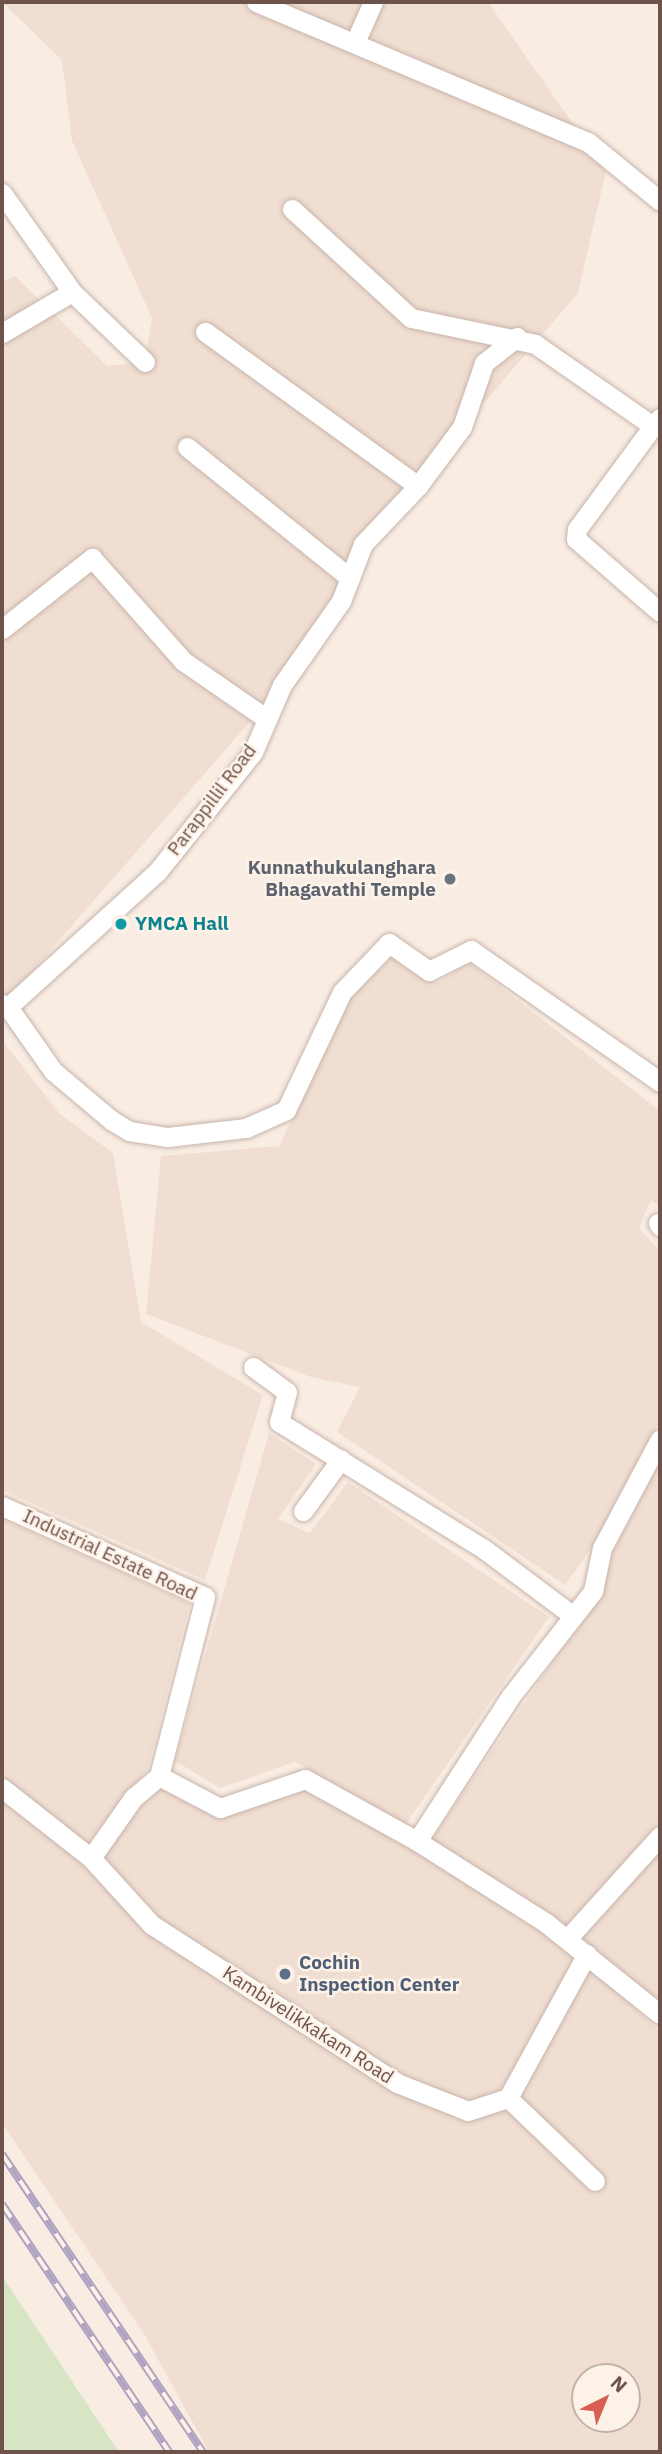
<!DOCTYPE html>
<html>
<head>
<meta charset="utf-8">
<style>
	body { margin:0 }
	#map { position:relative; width:662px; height:2454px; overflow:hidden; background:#f9ede3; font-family:"IBM Plex Sans",sans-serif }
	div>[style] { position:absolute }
	.residential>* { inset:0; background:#f0ded2 }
	.green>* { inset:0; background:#d6e5c3 }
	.roads { filter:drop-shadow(0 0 2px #c8b4ab) drop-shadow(0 0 2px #c8b4ab) }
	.minor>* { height:19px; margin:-9.5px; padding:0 9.5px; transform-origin:9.5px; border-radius:9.5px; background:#fff }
	.rail>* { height:8px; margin-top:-4px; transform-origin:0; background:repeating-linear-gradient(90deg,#fdf2e8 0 16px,#afa3c1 0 32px); box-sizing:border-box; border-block:2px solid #afa3c1 }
	.dots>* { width:19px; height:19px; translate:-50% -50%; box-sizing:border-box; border:4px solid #fdf2e8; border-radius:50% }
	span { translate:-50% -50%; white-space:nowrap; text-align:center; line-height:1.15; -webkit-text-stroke:5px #fdf2e8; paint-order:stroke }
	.street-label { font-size:19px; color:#6e534c }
	.worship-label { font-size:19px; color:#5b616d; font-weight:700 }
	.right { translate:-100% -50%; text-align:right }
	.culture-label { font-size:19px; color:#0d838f; font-weight:700 }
	.left { translate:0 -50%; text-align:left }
	.service-label { font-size:19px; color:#4e5e75; font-weight:700 }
	.frame { position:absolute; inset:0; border:4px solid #6e534c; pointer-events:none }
	.north { position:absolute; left:571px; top:2363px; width:70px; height:70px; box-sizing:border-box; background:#fdf2e8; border:2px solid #c4b2aa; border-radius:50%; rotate:43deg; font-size:19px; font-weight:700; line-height:28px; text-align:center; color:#6e534c }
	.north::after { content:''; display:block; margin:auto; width:24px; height:32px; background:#d75f54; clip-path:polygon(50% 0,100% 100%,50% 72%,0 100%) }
</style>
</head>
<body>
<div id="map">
	<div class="residential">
		<div style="clip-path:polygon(2px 2px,488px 2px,606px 171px,578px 293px,363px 544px,282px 685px,9px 998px,2px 994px,2px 282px,15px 276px,107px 366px,145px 362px,152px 318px,72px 141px,62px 60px)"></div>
		<div style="clip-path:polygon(394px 956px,436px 983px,470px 963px,660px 1111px,660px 1207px,651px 1200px,639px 1228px,660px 1251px,660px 1421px,596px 1542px,565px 1585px,337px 1432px,360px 1387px,311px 1377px,146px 1314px,161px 1156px,279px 1146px,350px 998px)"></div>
		<div style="clip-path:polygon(2px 1040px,59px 1113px,113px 1153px,141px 1322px,263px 1395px,205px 1580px,2px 1490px)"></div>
		<div style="clip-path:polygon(269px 1433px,316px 1464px,278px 1519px,310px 1533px,348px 1482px,549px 1617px,406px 1824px,295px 1762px,220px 1788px,175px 1761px)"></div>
		<div style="clip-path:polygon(660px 1444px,660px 1821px,567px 1927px,431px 1840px,599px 1594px,607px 1550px)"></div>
		<div style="clip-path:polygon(2px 1519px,190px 1603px,148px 1768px,88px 1845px,2px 1780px)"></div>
		<div style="clip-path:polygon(159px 1782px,220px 1814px,306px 1787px,416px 1845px,580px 1955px,506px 2095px,469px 2105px,398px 2079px,156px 1922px,96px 1858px,136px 1802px)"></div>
		<div style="clip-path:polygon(evenodd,2px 1797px,89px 1860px,150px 1929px,470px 2115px,508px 2098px,589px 1967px,660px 2031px,660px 2452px,209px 2452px,144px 2334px,2px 2123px,2px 1797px,585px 2377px,627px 2377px,627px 2419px,585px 2419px,585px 2377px)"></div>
		<div style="clip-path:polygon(660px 1844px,660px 2007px,577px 1939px)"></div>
	</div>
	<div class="green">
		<div style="clip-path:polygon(2px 2276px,119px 2452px,2px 2452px)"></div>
	</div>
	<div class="roads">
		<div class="minor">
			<div style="left:256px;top:2px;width:360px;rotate:22.9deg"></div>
			<div style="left:588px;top:142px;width:93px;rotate:39.3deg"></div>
			<div style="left:356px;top:40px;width:42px;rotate:-65.9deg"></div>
			<div style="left:2px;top:193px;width:121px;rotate:54.7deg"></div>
			<div style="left:72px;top:292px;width:101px;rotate:43.8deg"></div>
			<div style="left:292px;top:209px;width:161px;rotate:42.5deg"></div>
			<div style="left:411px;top:318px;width:127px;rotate:11.8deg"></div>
			<div style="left:535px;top:344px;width:144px;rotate:34.8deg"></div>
			<div style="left:653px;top:426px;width:11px;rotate:-49deg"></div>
			<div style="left:2px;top:333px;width:81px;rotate:-30.4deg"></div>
			<div style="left:653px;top:426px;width:128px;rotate:126.4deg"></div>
			<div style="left:577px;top:529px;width:10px;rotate:96deg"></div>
			<div style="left:576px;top:539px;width:111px;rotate:41deg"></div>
			<div style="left:187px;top:447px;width:209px;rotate:38.8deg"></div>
			<div style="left:418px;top:486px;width:74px;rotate:-53.3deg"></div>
			<div style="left:462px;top:427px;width:68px;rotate:-71deg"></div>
			<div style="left:484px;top:363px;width:42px;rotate:-38.2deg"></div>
			<div style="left:2px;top:629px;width:115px;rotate:-38.3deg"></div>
			<div style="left:92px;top:558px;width:137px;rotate:48.5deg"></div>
			<div style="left:183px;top:661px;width:102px;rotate:34.6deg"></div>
			<div style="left:2px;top:1004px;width:7px;rotate:27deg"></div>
			<div style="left:8px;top:1007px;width:201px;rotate:-42.2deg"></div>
			<div style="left:157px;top:872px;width:154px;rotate:-51.3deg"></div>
			<div style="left:253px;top:752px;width:73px;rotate:-66.6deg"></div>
			<div style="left:282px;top:685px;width:103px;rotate:-54.9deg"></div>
			<div style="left:341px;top:601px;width:61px;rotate:-68.9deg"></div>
			<div style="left:363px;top:544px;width:80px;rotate:-46.5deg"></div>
			<div style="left:418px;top:486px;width:263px;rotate:-144.1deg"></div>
			<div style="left:8px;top:1007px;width:78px;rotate:54.9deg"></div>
			<div style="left:53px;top:1071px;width:76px;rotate:40.2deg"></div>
			<div style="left:111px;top:1120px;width:21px;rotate:31deg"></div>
			<div style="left:129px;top:1131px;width:39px;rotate:9deg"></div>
			<div style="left:168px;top:1137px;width:79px;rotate:-6.6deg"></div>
			<div style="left:246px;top:1128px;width:44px;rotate:-24.2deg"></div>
			<div style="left:286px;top:1110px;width:131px;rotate:-64.6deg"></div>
			<div style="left:342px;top:992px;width:68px;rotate:-46.2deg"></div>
			<div style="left:389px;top:943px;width:49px;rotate:35deg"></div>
			<div style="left:429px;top:971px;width:47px;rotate:-26.6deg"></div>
			<div style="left:471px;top:950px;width:231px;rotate:34.9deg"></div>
			<div style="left:658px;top:1223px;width:4px;rotate:56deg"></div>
			<div style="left:253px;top:1367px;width:42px;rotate:36.3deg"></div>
			<div style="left:287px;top:1392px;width:31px;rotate:105deg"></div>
			<div style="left:279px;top:1422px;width:241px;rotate:31.8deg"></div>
			<div style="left:484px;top:1549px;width:110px;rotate:36.9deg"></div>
			<div style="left:2px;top:1506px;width:222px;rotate:24.1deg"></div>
			<div style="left:205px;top:1597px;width:185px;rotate:104.4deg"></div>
			<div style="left:303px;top:1511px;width:64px;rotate:-53.8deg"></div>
			<div style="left:2px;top:1788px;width:113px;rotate:38.2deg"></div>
			<div style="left:91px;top:1858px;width:91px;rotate:47.7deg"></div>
			<div style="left:152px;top:1925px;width:292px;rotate:32.8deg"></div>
			<div style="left:397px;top:2083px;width:76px;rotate:21.5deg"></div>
			<div style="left:468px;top:2111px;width:42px;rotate:-18deg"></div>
			<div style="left:508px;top:2098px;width:164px;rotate:-61.3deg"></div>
			<div style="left:417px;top:1841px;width:153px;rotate:32.4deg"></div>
			<div style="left:546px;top:1923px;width:146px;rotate:38.6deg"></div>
			<div style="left:91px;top:1858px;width:73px;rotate:-55deg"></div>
			<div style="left:133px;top:1798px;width:34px;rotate:-40deg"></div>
			<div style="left:159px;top:1776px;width:69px;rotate:27.7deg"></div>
			<div style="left:220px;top:1808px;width:90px;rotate:-18.8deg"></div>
			<div style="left:305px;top:1779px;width:128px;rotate:29deg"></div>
			<div style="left:417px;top:1841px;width:171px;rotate:-57.1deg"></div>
			<div style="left:510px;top:1697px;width:135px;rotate:-51.9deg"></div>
			<div style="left:593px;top:1591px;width:44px;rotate:-78.2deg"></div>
			<div style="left:602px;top:1548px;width:123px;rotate:-62deg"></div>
			<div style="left:567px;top:1939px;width:139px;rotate:-47.9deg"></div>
			<div style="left:508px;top:2098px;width:120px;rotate:43.7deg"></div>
		</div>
	</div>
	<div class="rail">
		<div style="left:2px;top:2154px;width:359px;rotate:56deg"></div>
		<div style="left:2px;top:2204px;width:299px;rotate:56deg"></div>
	</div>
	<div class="dots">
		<div style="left:450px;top:879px;background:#6b7280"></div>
		<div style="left:121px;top:924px;background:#0f9aa8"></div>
		<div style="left:285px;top:1974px;background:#5c6f8a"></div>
	</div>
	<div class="street-label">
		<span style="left:212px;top:800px;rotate:-53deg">Parappillil Road</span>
		<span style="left:110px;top:1555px;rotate:25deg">Industrial Estate Road</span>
		<span style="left:308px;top:2025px;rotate:33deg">Kambivelikkakam Road</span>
	</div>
	<div class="worship-label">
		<span class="right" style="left:436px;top:879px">Kunnathukulanghara<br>Bhagavathi Temple</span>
	</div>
	<div class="culture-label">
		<span class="left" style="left:135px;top:924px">YMCA Hall</span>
	</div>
	<div class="service-label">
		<span class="left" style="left:299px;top:1974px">Cochin<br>Inspection Center</span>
	</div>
	<div class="frame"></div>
	<div class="north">N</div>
</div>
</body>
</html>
